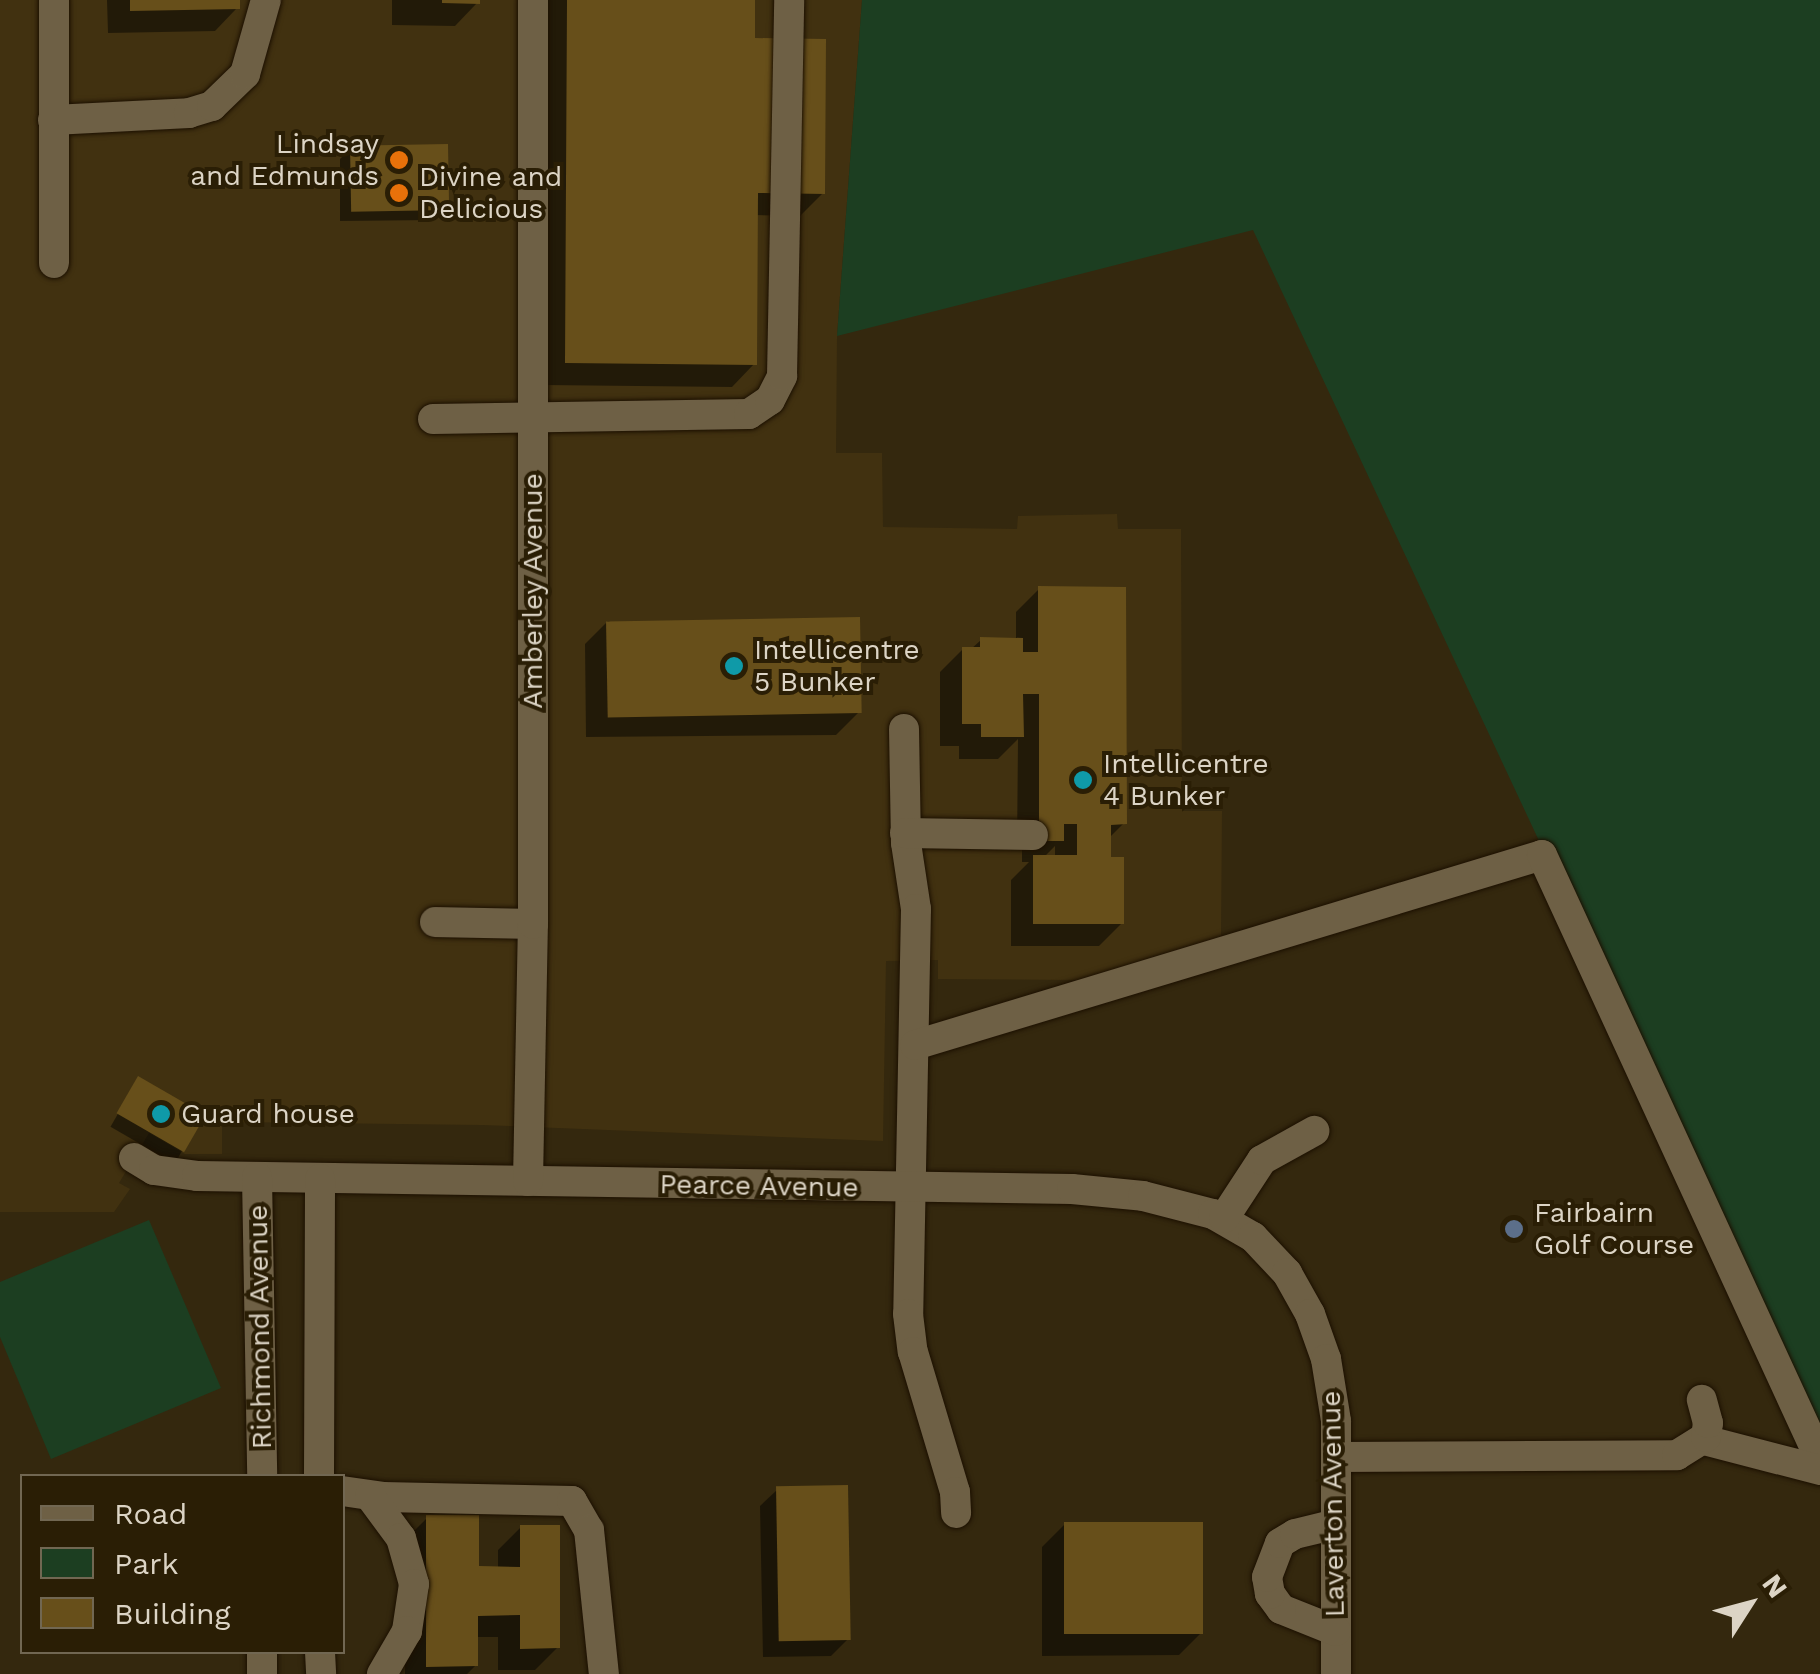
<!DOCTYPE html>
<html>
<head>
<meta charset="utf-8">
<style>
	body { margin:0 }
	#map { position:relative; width:1820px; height:1674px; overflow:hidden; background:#34280e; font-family:"Work Sans",sans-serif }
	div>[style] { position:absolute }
	.built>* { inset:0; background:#413110 }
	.green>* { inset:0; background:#1c3e21 }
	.shadow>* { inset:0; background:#0007; transform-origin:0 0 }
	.building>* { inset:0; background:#674f1a; transform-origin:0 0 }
	.roads { filter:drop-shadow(0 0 2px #1c1000) drop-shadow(0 0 2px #1c1000) }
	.minor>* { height:30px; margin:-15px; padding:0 15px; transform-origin:15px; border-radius:15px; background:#6e6045 }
	.dots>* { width:28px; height:28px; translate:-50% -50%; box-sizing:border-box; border:5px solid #2a1e05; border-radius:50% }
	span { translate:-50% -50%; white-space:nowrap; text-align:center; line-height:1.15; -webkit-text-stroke:8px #2a1e05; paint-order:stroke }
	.poi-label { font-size:28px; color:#dcd4c5 }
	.right { translate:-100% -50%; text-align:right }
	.left { translate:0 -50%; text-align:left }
	.street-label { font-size:28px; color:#dcd4c5 }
	.legend { position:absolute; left:20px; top:1474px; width:325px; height:180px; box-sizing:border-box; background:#2a1e05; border:2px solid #716752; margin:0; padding:12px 18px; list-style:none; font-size:30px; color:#dcd4c5 }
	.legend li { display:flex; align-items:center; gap:20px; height:50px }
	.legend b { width:50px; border:2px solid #716752 }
	.north { position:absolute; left:1700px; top:1554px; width:100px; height:100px; -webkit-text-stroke:8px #2a1e05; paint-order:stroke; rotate:54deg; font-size:28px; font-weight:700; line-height:40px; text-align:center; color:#dcd4c5 }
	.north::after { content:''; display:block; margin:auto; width:35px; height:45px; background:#dcd4c5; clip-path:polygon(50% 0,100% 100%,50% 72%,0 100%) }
</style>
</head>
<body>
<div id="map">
	<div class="built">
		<div style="clip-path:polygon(0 0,862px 0,837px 336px,836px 453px,882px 453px,883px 527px,1017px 529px,1018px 516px,1117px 514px,1118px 529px,1181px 529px,1182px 811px,1222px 811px,1221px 938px,1078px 980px,938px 979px,938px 960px,886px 961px,883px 1141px,482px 1125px,222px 1122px,222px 1154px,185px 1154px,149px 1133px,119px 1183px,130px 1189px,114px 1212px,0 1212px)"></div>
	</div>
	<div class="green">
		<div style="clip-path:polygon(862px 0,1820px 0,1820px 1441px,1253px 230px,837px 336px)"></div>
		<div style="clip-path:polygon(149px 1220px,221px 1388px,51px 1459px,0 1337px,0 1282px)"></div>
	</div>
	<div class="shadow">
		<div style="clip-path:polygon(107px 0,237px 0,237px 8px,215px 31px,108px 33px)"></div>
		<div style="clip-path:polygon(392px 0,477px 0,477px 3px,455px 26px,392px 25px)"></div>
		<div style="clip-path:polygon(546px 0,752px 0,752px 41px,823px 193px,800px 216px,755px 215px,754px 364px,732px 387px,543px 385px)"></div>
		<div style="clip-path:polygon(351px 148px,447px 209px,435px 220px,340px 221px,340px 159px)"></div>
		<div style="clip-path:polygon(evenodd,1039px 589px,1124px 823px,1108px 839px,1122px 923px,1099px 946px,1011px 946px,1011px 880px,1029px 862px,1022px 862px,1022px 846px,1017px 846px,1018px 739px,998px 759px,959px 759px,959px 746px,940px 746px,940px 672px,963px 649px,971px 649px,981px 640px,1016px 640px,1016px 612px,1039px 589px,1055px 846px,1055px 858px,1043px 858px,1055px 846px)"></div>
		<div style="clip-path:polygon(608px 621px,859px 712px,836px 735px,586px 737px,585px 644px)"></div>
		<div style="left:138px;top:1079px;width:74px;height:55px;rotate:30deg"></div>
		<div style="clip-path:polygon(778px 1489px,848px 1639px,831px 1656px,763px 1657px,760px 1506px)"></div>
		<div style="clip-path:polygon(428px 1517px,477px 1569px,498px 1569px,498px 1550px,521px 1527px,558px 1647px,535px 1670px,498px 1670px,498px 1637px,476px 1637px,476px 1665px,467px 1674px,405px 1674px,405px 1540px)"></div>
		<div style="clip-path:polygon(1065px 1524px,1202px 1632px,1179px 1655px,1042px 1656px,1042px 1547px)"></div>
	</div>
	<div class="building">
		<div style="clip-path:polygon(130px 0,240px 0,240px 9px,130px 11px)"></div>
		<div style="clip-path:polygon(442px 0,480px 0,480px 4px,442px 3px)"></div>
		<div style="clip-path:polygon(567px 0,755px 0,755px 38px,826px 39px,825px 194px,758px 193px,757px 365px,565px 363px)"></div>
		<div style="left:448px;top:144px;width:66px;height:98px;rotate:89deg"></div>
		<div style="clip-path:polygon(1038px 586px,1126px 587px,1127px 824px,1111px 825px,1111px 857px,1124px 857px,1124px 924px,1033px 924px,1033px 855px,1077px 855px,1077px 824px,1064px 824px,1064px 841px,1044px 841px,1044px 824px,1039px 824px,1039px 694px,1023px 694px,1024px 737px,981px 737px,981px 724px,962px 724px,962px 647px,980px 647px,980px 637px,1023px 638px,1023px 652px,1038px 652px)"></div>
		<div style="left:860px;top:617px;width:96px;height:254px;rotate:89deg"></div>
		<div style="left:138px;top:1076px;width:78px;height:43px;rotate:30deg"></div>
		<div style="left:848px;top:1485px;width:155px;height:72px;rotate:89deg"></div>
		<div style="clip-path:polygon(426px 1515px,479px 1515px,479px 1566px,520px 1567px,520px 1525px,560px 1525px,560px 1648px,520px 1649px,520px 1615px,478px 1616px,478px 1666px,426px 1667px)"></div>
		<div style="left:1064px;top:1522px;width:139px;height:112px"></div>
	</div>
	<div class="roads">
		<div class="minor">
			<div style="left:53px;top:120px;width:136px;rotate:-2.9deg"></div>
			<div style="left:189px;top:113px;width:24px;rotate:-17deg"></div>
			<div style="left:212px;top:106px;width:46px;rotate:-44.1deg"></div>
			<div style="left:245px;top:74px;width:77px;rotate:-74.2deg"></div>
			<div style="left:54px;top:263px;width:263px;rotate:-90deg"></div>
			<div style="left:433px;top:419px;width:316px;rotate:-0.9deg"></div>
			<div style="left:749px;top:414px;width:25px;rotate:-34deg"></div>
			<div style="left:770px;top:400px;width:27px;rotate:-63deg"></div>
			<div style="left:782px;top:376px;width:376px;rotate:-88.9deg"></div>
			<div style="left:904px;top:729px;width:114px;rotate:89deg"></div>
			<div style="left:906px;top:843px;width:67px;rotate:81.4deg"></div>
			<div style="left:916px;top:909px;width:405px;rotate:91.1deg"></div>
			<div style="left:908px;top:1314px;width:38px;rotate:83deg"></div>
			<div style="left:913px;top:1352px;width:146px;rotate:73.3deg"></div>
			<div style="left:955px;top:1492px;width:21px;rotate:87deg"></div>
			<div style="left:905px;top:833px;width:128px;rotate:0.9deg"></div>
			<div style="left:435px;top:922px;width:98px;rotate:1.2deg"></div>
			<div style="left:915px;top:1045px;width:655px;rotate:-16.86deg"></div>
			<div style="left:1542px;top:855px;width:665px;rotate:65.29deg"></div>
			<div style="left:134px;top:1158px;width:23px;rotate:31deg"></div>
			<div style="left:154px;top:1170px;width:43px;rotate:7.9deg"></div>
			<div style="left:197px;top:1176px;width:875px;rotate:0.85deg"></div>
			<div style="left:1072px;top:1189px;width:71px;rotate:5.6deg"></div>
			<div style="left:1143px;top:1196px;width:72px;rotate:14.4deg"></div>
			<div style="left:1213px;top:1214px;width:46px;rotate:29.9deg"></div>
			<div style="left:1253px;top:1237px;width:50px;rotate:46.6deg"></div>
			<div style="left:1287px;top:1273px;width:47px;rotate:60.7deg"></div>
			<div style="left:1310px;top:1314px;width:48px;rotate:70.4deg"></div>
			<div style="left:1326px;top:1359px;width:63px;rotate:80.8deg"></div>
			<div style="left:1336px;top:1421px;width:253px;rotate:90deg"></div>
			<div style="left:257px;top:1177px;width:299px;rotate:89deg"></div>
			<div style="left:528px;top:1181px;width:257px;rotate:-88.9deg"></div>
			<div style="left:533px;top:924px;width:924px;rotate:-90deg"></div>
			<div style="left:1224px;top:1218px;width:69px;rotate:-56.8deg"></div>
			<div style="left:1262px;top:1160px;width:60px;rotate:-29.1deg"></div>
			<div style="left:1704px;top:1440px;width:120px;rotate:14.5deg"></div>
			<div style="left:1337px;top:1457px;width:340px;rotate:-0.3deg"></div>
			<div style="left:1677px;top:1455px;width:34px;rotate:-32deg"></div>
			<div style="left:1706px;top:1437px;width:14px;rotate:-82deg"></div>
			<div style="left:1708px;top:1423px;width:24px;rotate:-105deg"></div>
			<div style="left:319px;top:1476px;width:297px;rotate:-89.8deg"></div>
			<div style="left:342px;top:1491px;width:41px;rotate:8.3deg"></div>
			<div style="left:383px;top:1497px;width:189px;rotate:1.2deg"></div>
			<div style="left:572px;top:1501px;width:34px;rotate:60deg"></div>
			<div style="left:589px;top:1530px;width:145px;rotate:84.1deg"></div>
			<div style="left:370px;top:1496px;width:52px;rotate:53.6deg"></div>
			<div style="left:401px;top:1538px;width:48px;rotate:74.2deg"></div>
			<div style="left:414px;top:1584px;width:48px;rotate:98.5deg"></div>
			<div style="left:407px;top:1631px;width:50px;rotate:120.2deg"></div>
			<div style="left:1336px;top:1631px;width:59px;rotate:-158.2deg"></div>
			<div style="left:1281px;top:1609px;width:19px;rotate:-126deg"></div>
			<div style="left:1270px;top:1594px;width:17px;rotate:-100deg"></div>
			<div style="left:1267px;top:1577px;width:36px;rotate:-69deg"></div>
			<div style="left:1280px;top:1543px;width:17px;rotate:-31deg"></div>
			<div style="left:1295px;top:1534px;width:42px;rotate:-13.7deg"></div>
			<div style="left:320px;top:1652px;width:22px;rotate:87deg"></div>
			<div style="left:262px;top:1674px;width:22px;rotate:-90deg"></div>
		</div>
	</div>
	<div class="dots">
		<div style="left:399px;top:160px;background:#e8710a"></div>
		<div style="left:399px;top:193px;background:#e8710a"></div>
		<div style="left:734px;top:666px;background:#0f9aa8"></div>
		<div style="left:1083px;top:780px;background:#0f9aa8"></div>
		<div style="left:161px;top:1114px;background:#0f9aa8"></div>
		<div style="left:1514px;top:1229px;background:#5c6f8a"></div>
	</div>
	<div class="poi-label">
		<span class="right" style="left:379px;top:160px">Lindsay<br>and Edmunds</span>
		<span class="left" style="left:419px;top:193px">Divine and<br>Delicious</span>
		<span class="left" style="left:754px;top:666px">Intellicentre<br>5 Bunker</span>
		<span class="left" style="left:1103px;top:780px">Intellicentre<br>4 Bunker</span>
		<span class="left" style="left:181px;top:1114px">Guard house</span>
		<span class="left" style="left:1534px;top:1229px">Fairbairn<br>Golf Course</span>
	</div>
	<div class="street-label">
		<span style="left:533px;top:591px;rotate:-90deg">Amberley Avenue</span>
		<span style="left:759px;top:1186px;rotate:1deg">Pearce Avenue</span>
		<span style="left:260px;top:1327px;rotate:-91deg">Richmond Avenue</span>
		<span style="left:1333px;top:1504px;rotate:-91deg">Laverton Avenue</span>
	</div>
	<ul class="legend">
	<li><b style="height:12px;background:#6e6045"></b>Road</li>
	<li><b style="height:28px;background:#1c3e21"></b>Park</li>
	<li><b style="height:28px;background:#674f1a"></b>Building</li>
	</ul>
	<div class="north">N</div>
</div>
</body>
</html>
